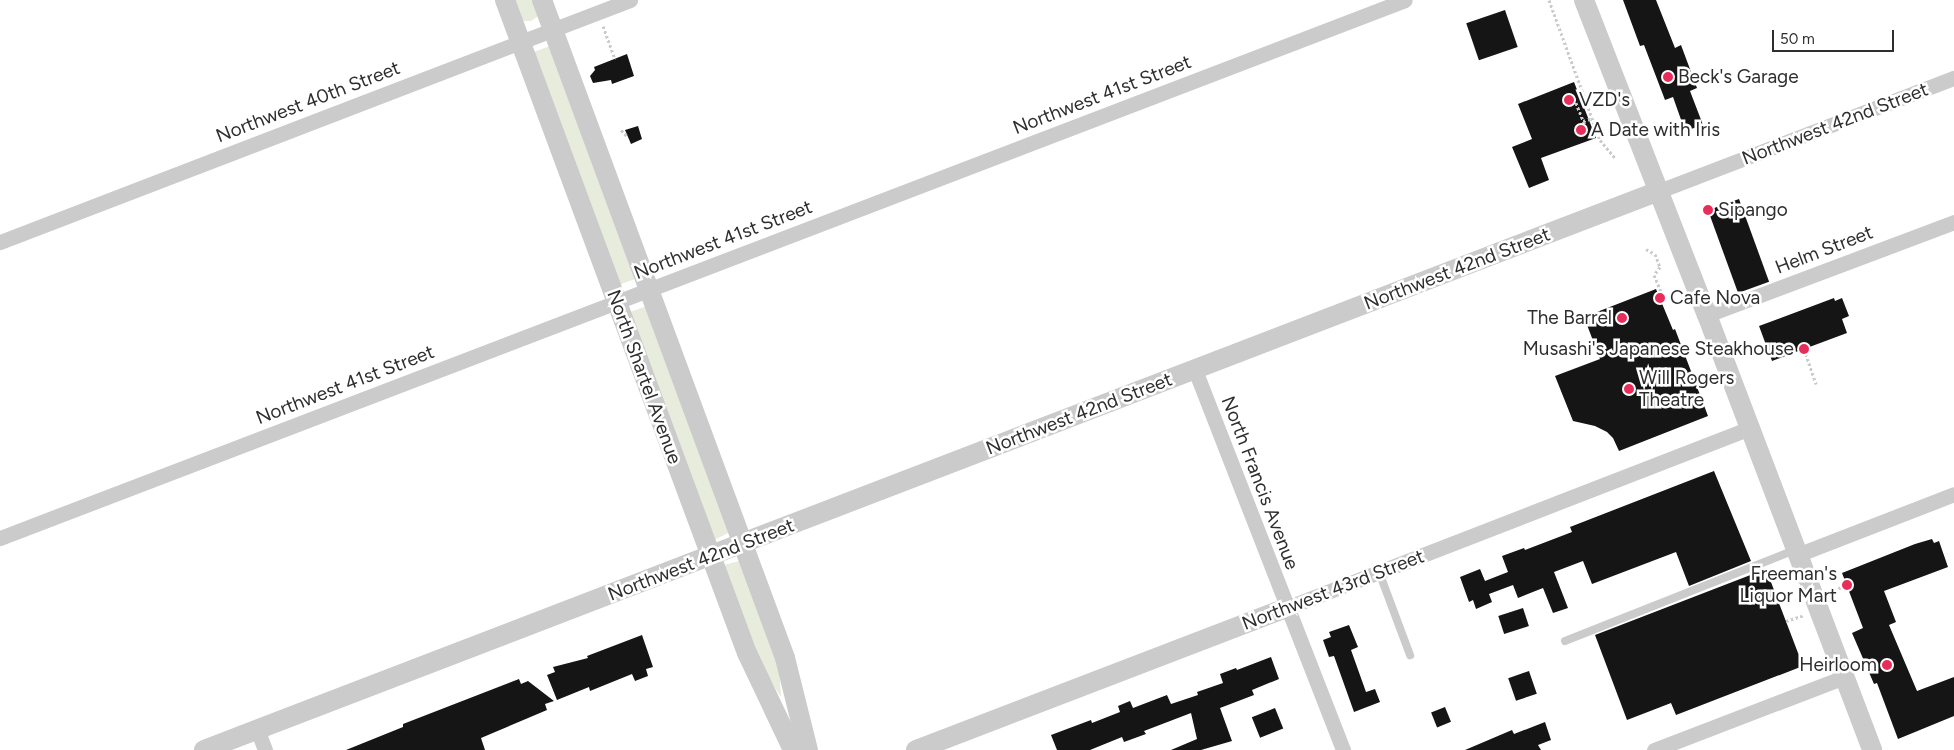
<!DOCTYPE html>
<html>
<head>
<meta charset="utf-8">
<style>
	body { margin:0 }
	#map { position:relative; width:1954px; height:750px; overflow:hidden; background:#fff; font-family:Figtree,sans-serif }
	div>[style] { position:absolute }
	.green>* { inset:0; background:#e7ecdc; transform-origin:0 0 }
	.building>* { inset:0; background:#151515; transform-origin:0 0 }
	.path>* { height:3px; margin-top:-1.5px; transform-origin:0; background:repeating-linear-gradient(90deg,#cbcbcb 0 2.5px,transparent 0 5px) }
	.service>* { height:8px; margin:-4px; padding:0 4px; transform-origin:4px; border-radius:4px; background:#cbcbcb }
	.minor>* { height:15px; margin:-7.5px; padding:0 7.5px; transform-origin:7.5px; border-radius:7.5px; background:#cbcbcb }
	.tertiary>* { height:20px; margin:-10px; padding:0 10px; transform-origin:10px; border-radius:10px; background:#cbcbcb }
	.dots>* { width:14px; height:14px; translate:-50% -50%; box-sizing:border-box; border:2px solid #fff; border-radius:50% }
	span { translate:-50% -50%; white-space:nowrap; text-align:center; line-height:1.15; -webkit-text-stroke:5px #fff; paint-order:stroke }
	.poi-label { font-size:19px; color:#2e2e2e }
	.left { translate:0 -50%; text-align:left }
	.right { translate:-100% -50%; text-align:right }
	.street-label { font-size:19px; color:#2e2e2e }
	.scale { position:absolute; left:1772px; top:30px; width:122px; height:22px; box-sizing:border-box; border:2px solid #2e2e2e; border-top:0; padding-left:6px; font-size:15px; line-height:18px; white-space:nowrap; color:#2e2e2e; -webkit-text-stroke:4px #fff; paint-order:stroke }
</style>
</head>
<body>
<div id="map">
	<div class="green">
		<div style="clip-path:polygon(514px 0,533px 0,538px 16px,531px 21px,523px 21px)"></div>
		<div style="left:550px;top:46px;width:248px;height:18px;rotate:70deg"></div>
		<div style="clip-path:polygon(647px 306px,730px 532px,716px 539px,714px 538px,630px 312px)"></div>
		<div style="clip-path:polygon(739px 561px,779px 665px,781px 697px,764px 671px,724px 565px)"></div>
	</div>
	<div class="building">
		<div style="clip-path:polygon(1623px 0,1656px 0,1675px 48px,1681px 45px,1697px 88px,1690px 91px,1703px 125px,1685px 131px,1673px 97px,1665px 100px,1644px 45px,1640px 46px)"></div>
		<div style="left:1505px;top:10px;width:39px;height:41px;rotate:71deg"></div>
		<div style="clip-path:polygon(627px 54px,634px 76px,612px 84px,611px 80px,593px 83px,590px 76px,595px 70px,594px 67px)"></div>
		<div style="clip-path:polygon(1574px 82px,1596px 138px,1541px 158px,1549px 180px,1529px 188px,1512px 147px,1532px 139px,1518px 104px)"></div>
		<div style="clip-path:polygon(638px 126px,642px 139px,631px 144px,625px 130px)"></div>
		<div style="left:1739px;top:199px;width:88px;height:33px;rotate:70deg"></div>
		<div style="clip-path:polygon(1656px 289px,1673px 330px,1675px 329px,1708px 416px,1619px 451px,1613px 438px,1607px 432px,1595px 426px,1573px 421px,1555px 376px,1600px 359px,1584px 317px)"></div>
		<div style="clip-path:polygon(1834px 298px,1835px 301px,1842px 298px,1849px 316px,1842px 319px,1847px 333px,1772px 361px,1759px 326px)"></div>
		<div style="clip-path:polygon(1714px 471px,1751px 561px,1689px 586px,1676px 552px,1592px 584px,1583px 561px,1554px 572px,1568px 608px,1553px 613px,1543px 588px,1518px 598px,1513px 585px,1489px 594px,1492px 602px,1476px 609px,1473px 600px,1469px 602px,1460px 577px,1480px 569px,1485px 581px,1508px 572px,1502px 556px,1524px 548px,1525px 550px,1572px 532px,1570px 527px)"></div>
		<div style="clip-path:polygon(1932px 539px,1934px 543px,1939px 541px,1948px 567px,1884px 591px,1896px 622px,1889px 625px,1917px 691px,1954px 677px,1954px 716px,1898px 739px,1877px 683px,1874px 684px,1852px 633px,1863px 628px,1842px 573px,1915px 544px)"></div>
		<div style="clip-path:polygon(1766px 569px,1803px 666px,1676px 715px,1671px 703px,1627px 720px,1595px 635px)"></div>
		<div style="left:1523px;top:608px;width:19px;height:26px;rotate:72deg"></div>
		<div style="clip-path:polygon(1349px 625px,1358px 647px,1351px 650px,1366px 692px,1375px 689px,1380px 702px,1354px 712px,1334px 656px,1329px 657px,1323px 640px,1331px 637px,1329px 632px)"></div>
		<div style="clip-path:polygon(642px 635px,653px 667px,646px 669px,648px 676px,635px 681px,632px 674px,590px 691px,589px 687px,557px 700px,547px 675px,555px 672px,553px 667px,588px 658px,587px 656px)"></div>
		<div style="clip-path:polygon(1271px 657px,1279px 679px,1252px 690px,1254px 695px,1220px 708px,1232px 741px,1201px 750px,1171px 750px,1197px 739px,1191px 713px,1144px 731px,1146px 734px,1124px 742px,1122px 737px,1090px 750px,1057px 750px,1051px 735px,1091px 720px,1092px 723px,1120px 712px,1118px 706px,1130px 701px,1133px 708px,1167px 695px,1171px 704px,1198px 695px,1197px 692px,1223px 683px,1220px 674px,1236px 668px,1237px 670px)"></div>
		<div style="left:1529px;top:671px;width:24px;height:22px;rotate:71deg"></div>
		<div style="clip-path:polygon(519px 679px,521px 684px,528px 681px,554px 701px,545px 704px,547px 710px,481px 738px,485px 750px,346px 750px,403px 727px,403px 724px)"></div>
		<div style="left:1445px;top:707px;width:16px;height:15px;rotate:68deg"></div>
		<div style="left:1275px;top:708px;width:22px;height:25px;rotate:68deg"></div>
		<div style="clip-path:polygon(1545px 722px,1551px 740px,1538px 745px,1541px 750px,1465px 750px,1512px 730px,1514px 734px)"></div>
	</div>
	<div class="path">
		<div style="left:1549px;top:0;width:149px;rotate:70deg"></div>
		<div style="left:1600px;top:140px;width:23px;rotate:50deg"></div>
		<div style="left:603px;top:26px;width:35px;rotate:70deg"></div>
		<div style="left:1569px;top:100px;width:5px;rotate:-22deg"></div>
		<div style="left:1574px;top:98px;width:31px;rotate:68deg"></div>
		<div style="left:1586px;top:127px;width:6px;rotate:149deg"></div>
		<div style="left:1583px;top:121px;width:10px;rotate:-17deg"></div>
		<div style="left:621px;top:130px;width:8px;rotate:45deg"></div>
		<div style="left:1646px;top:249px;width:10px;rotate:29deg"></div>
		<div style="left:1655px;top:254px;width:14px;rotate:69deg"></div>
		<div style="left:1660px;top:267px;width:10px;rotate:127deg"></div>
		<div style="left:1654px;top:275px;width:23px;rotate:67deg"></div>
		<div style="left:1663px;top:296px;width:4px;rotate:146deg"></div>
		<div style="left:1804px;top:349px;width:37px;rotate:71deg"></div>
		<div style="left:1829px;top:592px;width:19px;rotate:-21deg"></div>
		<div style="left:1786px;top:621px;width:19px;rotate:-18deg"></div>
	</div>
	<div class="service">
		<div style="left:1379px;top:572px;width:89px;rotate:69.5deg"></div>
		<div style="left:1565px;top:641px;width:247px;rotate:-21.6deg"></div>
	</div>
	<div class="minor">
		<div style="left:1659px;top:191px;width:316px;rotate:-21deg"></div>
		<div style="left:0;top:242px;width:675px;rotate:-21.01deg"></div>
		<div style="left:1707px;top:315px;width:264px;rotate:-20.6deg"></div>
		<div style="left:1195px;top:370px;width:408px;rotate:68.7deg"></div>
		<div style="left:0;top:538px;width:1504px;rotate:-20.95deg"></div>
		<div style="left:1797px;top:555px;width:168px;rotate:-21.2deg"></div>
		<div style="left:1286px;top:608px;width:497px;rotate:-21.2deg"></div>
		<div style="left:257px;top:729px;width:22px;rotate:69deg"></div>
		<div style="left:1654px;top:750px;width:204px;rotate:-21deg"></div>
	</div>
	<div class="tertiary">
		<div style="left:505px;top:0;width:696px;rotate:69.67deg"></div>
		<div style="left:747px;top:653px;width:107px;rotate:64.6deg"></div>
		<div style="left:542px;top:0;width:701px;rotate:69.73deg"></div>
		<div style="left:785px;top:658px;width:95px;rotate:76deg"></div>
		<div style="left:1584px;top:0;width:338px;rotate:68.7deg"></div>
		<div style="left:1707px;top:315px;width:465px;rotate:69.2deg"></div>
		<div style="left:204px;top:750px;width:1559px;rotate:-21.02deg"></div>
		<div style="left:916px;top:750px;width:396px;rotate:-21deg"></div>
	</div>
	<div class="dots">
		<div style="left:1668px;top:77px;background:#e92d5a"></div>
		<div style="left:1569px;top:100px;background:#e92d5a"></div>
		<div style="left:1581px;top:130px;background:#e92d5a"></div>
		<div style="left:1708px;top:210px;background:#e92d5a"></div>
		<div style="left:1660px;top:298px;background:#e92d5a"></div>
		<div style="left:1622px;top:318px;background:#e92d5a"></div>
		<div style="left:1804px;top:349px;background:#e92d5a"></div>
		<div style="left:1629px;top:389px;background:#e92d5a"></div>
		<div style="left:1847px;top:585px;background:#e92d5a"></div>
		<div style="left:1887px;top:665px;background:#e92d5a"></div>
	</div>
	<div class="poi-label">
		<span class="left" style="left:1678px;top:77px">Beck's Garage</span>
		<span class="left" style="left:1579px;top:100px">VZD's</span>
		<span class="left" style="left:1591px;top:130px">A Date with Iris</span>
		<span class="left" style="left:1718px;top:210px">Sipango</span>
		<span class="left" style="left:1670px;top:298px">Cafe Nova</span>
		<span class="right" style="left:1612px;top:318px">The Barrel</span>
		<span class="right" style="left:1794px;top:349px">Musashi's Japanese Steakhouse</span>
		<span class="left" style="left:1639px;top:389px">Will Rogers<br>Theatre</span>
		<span class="right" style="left:1837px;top:585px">Freeman's<br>Liquor Mart</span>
		<span class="right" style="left:1877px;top:665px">Heirloom</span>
	</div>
	<div class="street-label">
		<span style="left:1102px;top:95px;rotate:-21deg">Northwest 41st Street</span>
		<span style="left:308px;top:102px;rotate:-21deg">Northwest 40th Street</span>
		<span style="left:1835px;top:124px;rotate:-21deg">Northwest 42nd Street</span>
		<span style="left:723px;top:240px;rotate:-21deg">Northwest 41st Street</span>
		<span style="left:1824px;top:250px;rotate:-21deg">Helm Street</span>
		<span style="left:1457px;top:269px;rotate:-21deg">Northwest 42nd Street</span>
		<span style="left:644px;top:377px;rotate:70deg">North Shartel Avenue</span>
		<span style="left:345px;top:385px;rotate:-21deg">Northwest 41st Street</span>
		<span style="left:1079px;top:414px;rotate:-21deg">Northwest 42nd Street</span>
		<span style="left:1260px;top:483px;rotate:69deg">North Francis Avenue</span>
		<span style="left:701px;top:560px;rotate:-21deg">Northwest 42nd Street</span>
		<span style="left:1333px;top:590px;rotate:-21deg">Northwest 43rd Street</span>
	</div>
	<div class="scale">50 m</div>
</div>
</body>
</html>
